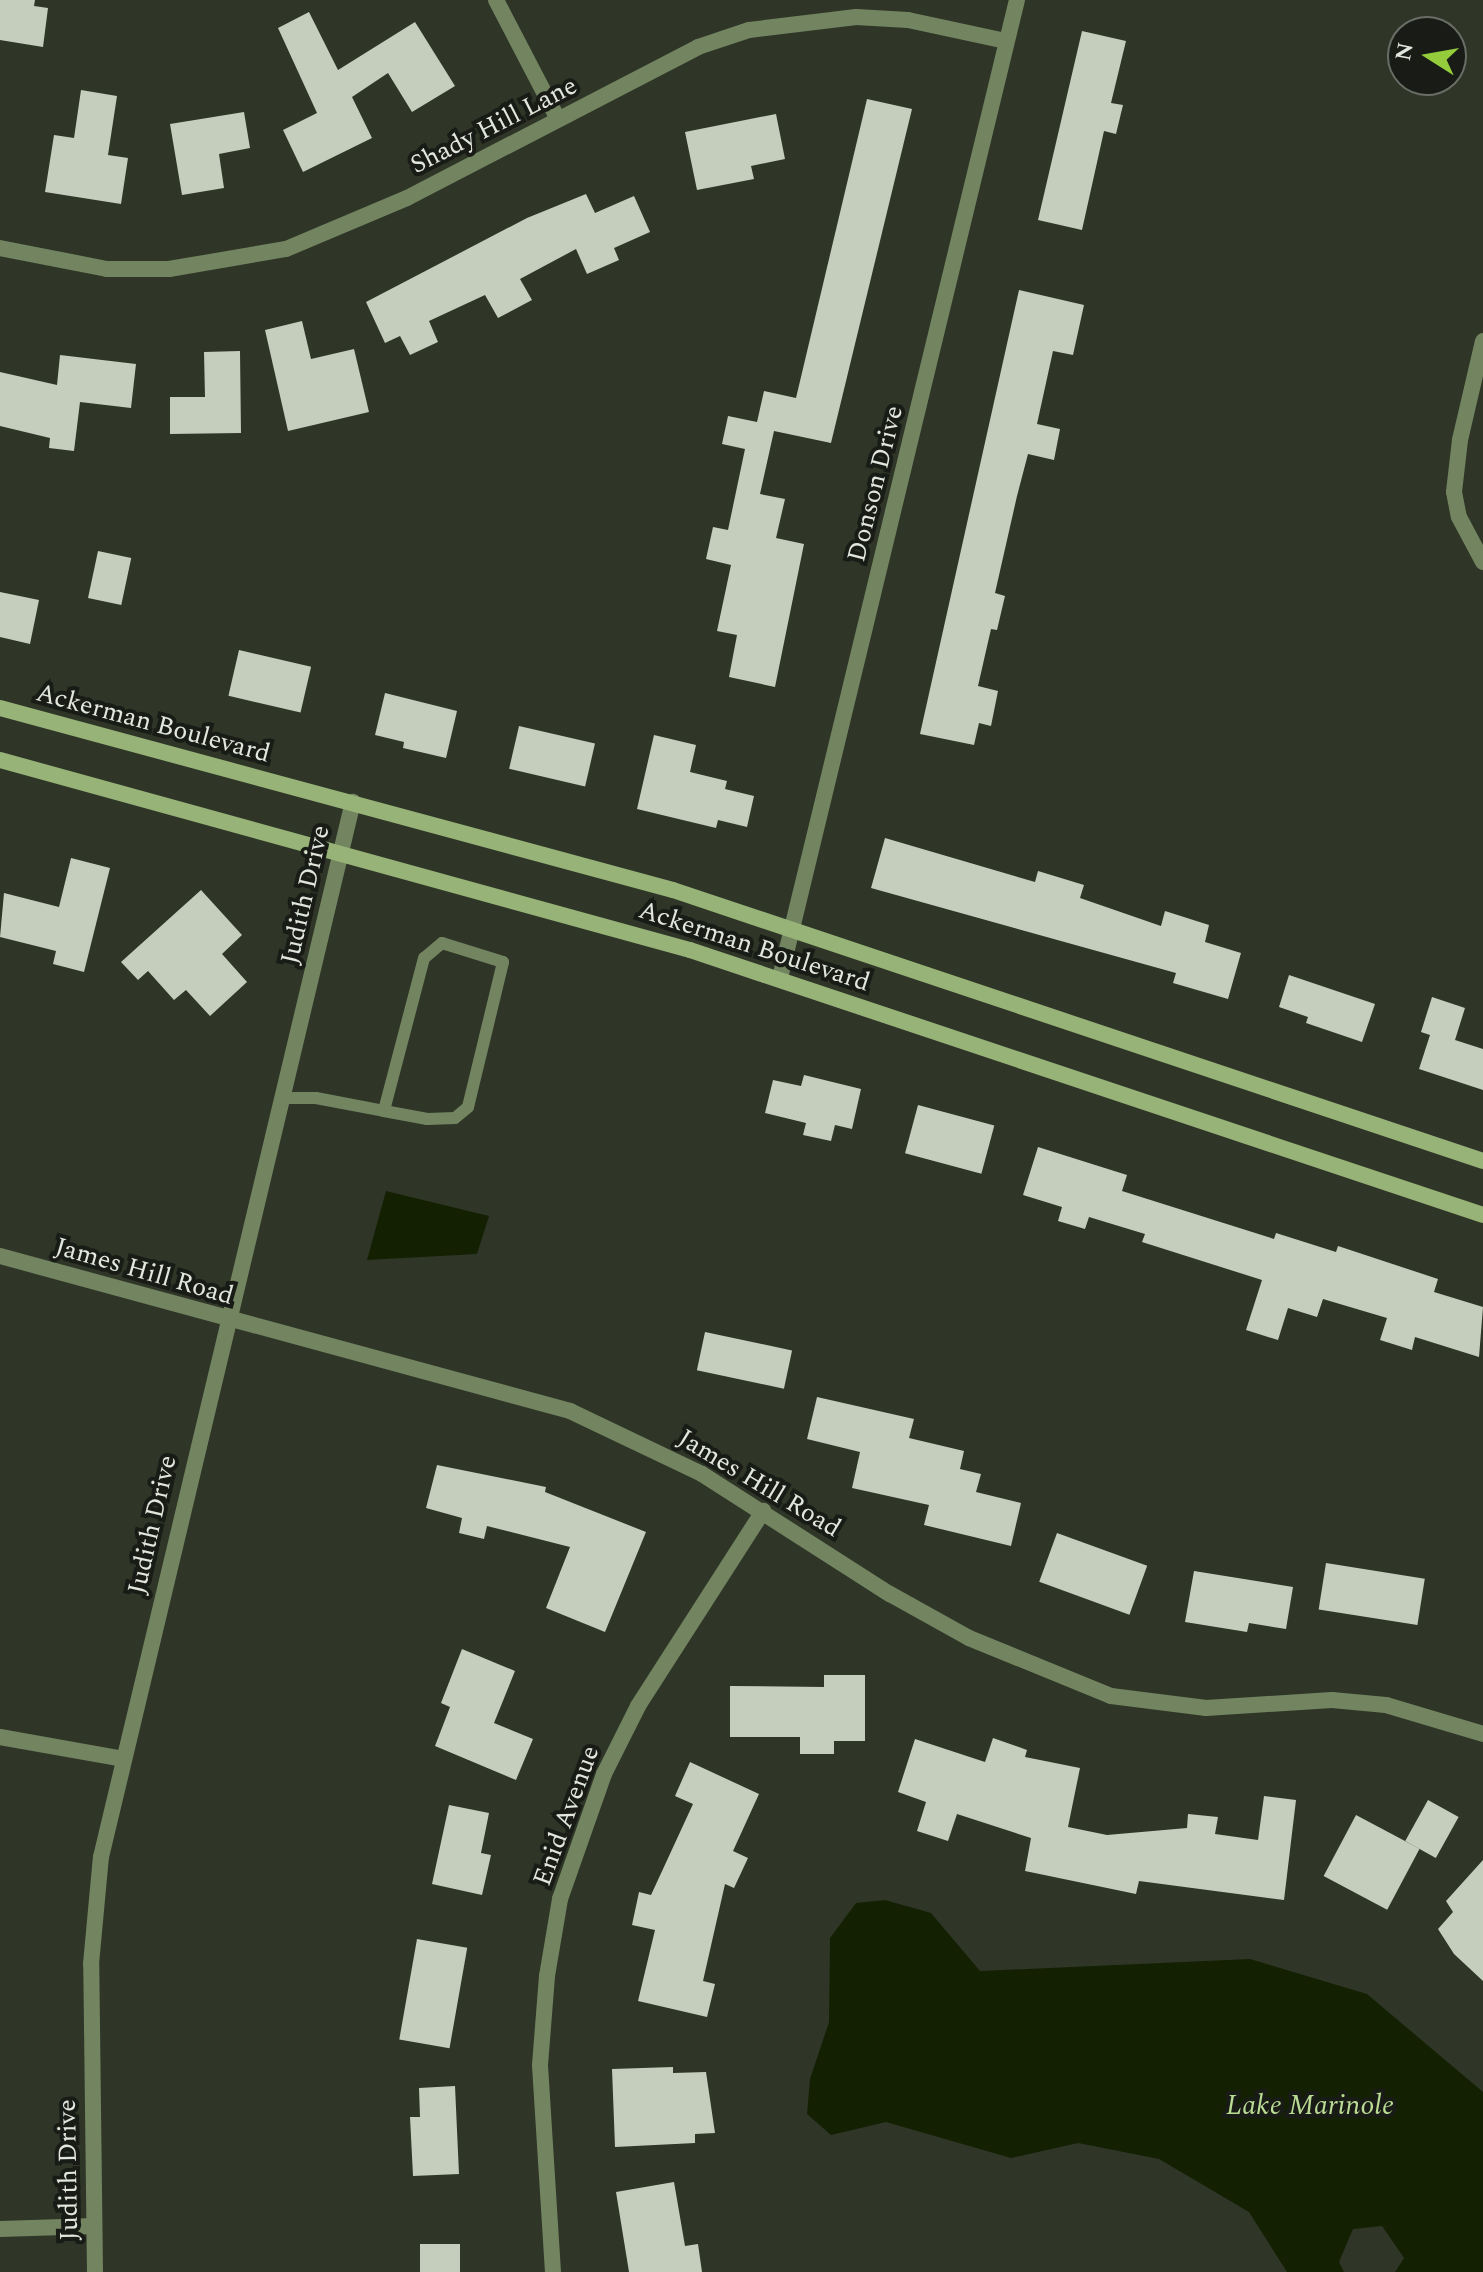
<!DOCTYPE html>
<html>
<head>
<meta charset="utf-8">
<style>
	body { margin:0 }
	#map { position:relative; width:1483px; height:2272px; overflow:hidden; background:#2f3628; font-family:Spectral,serif }
	div>[style] { position:absolute }
	.water>* { inset:0; background:#142002 }
	.building>* { inset:0; background:#c5cebc; transform-origin:0 0 }
	.lane>* { height:12px; margin:-6px; padding:0 6px; transform-origin:6px; border-radius:6px; background:#738560 }
	.street>* { height:16px; margin:-8px; padding:0 8px; transform-origin:8px; border-radius:8px; background:#738560 }
	.secondary>* { height:16px; margin:-8px; padding:0 8px; transform-origin:8px; border-radius:8px; background:#97b377 }
	span { translate:-50% -50%; white-space:nowrap; text-align:center; line-height:1.15; -webkit-text-stroke:8px #191c16; paint-order:stroke }
	.street-label { font-size:26px; color:#e2e7de }
	.water-label { font-size:28px; color:#badb94; font-style:italic }
	.north { position:absolute; left:1387px; top:16px; width:80px; height:80px; box-sizing:border-box; background:#191c16; border:2px solid #696d66; border-radius:50%; rotate:281deg; font-size:22px; font-weight:700; line-height:32px; text-align:center; color:#e2e7de }
	.north::after { content:''; display:block; margin:auto; width:28px; height:36px; background:#94cc3c; clip-path:polygon(50% 0,100% 100%,50% 72%,0 100%) }
</style>
</head>
<body>
<div id="map">
	<div class="water">
		<div style="clip-path:polygon(386px 1191px,489px 1216px,477px 1254px,367px 1260px)"></div>
		<div style="clip-path:polygon(885px 1900px,931px 1913px,980px 1971px,1250px 1959px,1367px 1994px,1483px 2092px,1483px 2272px,1395px 2272px,1404px 2258px,1382px 2226px,1353px 2229px,1339px 2262px,1344px 2272px,1287px 2272px,1249px 2212px,1159px 2159px,1078px 2143px,1011px 2158px,886px 2122px,831px 2135px,807px 2114px,810px 2079px,829px 2022px,830px 1938px,856px 1903px)"></div>
	</div>
	<div class="building">
		<div style="clip-path:polygon(0 0,35px 0,34px 6px,48px 8px,43px 47px,0 40px)"></div>
		<div style="clip-path:polygon(309px 12px,338px 70px,415px 22px,455px 86px,412px 112px,388px 73px,352px 97px,372px 138px,303px 172px,283px 130px,317px 113px,278px 28px)"></div>
		<div style="clip-path:polygon(1082px 31px,1126px 41px,1111px 103px,1123px 105px,1116px 134px,1104px 131px,1082px 230px,1038px 220px)"></div>
		<div style="clip-path:polygon(81px 90px,117px 96px,108px 155px,128px 158px,121px 204px,45px 192px,54px 135px,74px 138px)"></div>
		<div style="clip-path:polygon(867px 99px,912px 109px,831px 443px,774px 431px,760px 494px,785px 499px,776px 538px,804px 544px,775px 687px,729px 677px,737px 635px,717px 631px,731px 565px,706px 559px,713px 527px,728px 530px,745px 449px,722px 444px,728px 416px,757px 422px,764px 391px,796px 398px)"></div>
		<div style="clip-path:polygon(244px 112px,250px 148px,219px 154px,224px 188px,182px 195px,170px 124px)"></div>
		<div style="clip-path:polygon(776px 114px,785px 159px,751px 166px,754px 179px,697px 190px,685px 132px)"></div>
		<div style="clip-path:polygon(586px 194px,595px 213px,634px 196px,650px 232px,614px 248px,619px 260px,587px 274px,576px 249px,520px 279px,532px 300px,498px 318px,485px 295px,429px 321px,438px 342px,410px 355px,400px 336px,385px 343px,366px 302px,527px 218px)"></div>
		<div style="clip-path:polygon(1019px 290px,1084px 305px,1073px 355px,1053px 351px,1037px 424px,1060px 429px,1054px 460px,1028px 454px,1017px 496px,995px 593px,1005px 596px,997px 630px,991px 629px,978px 686px,998px 691px,991px 726px,979px 723px,974px 745px,920px 734px)"></div>
		<div style="clip-path:polygon(302px 321px,311px 359px,354px 349px,369px 412px,288px 431px,265px 330px)"></div>
		<div style="clip-path:polygon(240px 351px,241px 433px,170px 434px,170px 397px,205px 397px,204px 352px)"></div>
		<div style="clip-path:polygon(60px 355px,136px 364px,131px 408px,80px 402px,74px 451px,49px 448px,50px 438px,0 426px,0 372px,57px 385px)"></div>
		<div style="left:98px;top:551px;width:34px;height:48px;rotate:12deg"></div>
		<div style="clip-path:polygon(0 592px,39px 600px,30px 644px,0 637px)"></div>
		<div style="left:239px;top:650px;width:74px;height:47px;rotate:13deg"></div>
		<div style="clip-path:polygon(385px 693px,457px 711px,446px 758px,403px 748px,404px 742px,375px 735px)"></div>
		<div style="left:519px;top:726px;width:78px;height:44px;rotate:13deg"></div>
		<div style="clip-path:polygon(654px 735px,696px 745px,690px 772px,727px 781px,725px 789px,754px 796px,747px 827px,718px 820px,716px 828px,637px 809px)"></div>
		<div style="clip-path:polygon(885px 838px,1035px 882px,1038px 871px,1084px 885px,1080px 898px,1161px 926px,1165px 911px,1209px 925px,1205px 942px,1241px 953px,1228px 999px,1173px 983px,1176px 973px,871px 888px)"></div>
		<div style="clip-path:polygon(71px 858px,110px 868px,84px 972px,53px 964px,56px 951px,0 937px,4px 893px,59px 907px)"></div>
		<div style="clip-path:polygon(201px 890px,242px 935px,222px 954px,247px 982px,210px 1016px,186px 990px,174px 1000px,148px 971px,138px 980px,121px 962px)"></div>
		<div style="clip-path:polygon(1289px 975px,1375px 1004px,1362px 1042px,1306px 1023px,1308px 1017px,1279px 1007px)"></div>
		<div style="clip-path:polygon(1432px 997px,1465px 1008px,1455px 1040px,1483px 1049px,1483px 1090px,1419px 1069px,1430px 1035px,1421px 1032px)"></div>
		<div style="clip-path:polygon(804px 1075px,861px 1089px,852px 1129px,835px 1125px,831px 1141px,803px 1135px,806px 1123px,765px 1113px,773px 1080px,801px 1086px)"></div>
		<div style="left:918px;top:1105px;width:79px;height:50px;rotate:15deg"></div>
		<div style="clip-path:polygon(1038px 1147px,1127px 1175px,1122px 1191px,1274px 1239px,1276px 1233px,1336px 1252px,1338px 1246px,1438px 1279px,1434px 1292px,1483px 1307px,1479px 1357px,1415px 1337px,1412px 1350px,1380px 1340px,1387px 1318px,1323px 1299px,1317px 1317px,1288px 1308px,1278px 1340px,1246px 1330px,1262px 1280px,1142px 1242px,1145px 1234px,1089px 1217px,1085px 1229px,1058px 1221px,1062px 1207px,1023px 1195px)"></div>
		<div style="left:705px;top:1332px;width:89px;height:39px;rotate:12deg"></div>
		<div style="clip-path:polygon(817px 1397px,914px 1419px,909px 1438px,964px 1451px,960px 1469px,981px 1474px,976px 1492px,1021px 1503px,1011px 1546px,924px 1525px,929px 1505px,852px 1488px,860px 1452px,807px 1439px)"></div>
		<div style="clip-path:polygon(437px 1465px,546px 1487px,545px 1492px,646px 1532px,605px 1632px,546px 1608px,570px 1547px,487px 1526px,484px 1539px,459px 1533px,462px 1518px,426px 1508px)"></div>
		<div style="left:1057px;top:1533px;width:96px;height:52px;rotate:20deg"></div>
		<div style="left:1326px;top:1563px;width:100px;height:47px;rotate:9deg"></div>
		<div style="clip-path:polygon(1194px 1571px,1293px 1587px,1286px 1629px,1249px 1623px,1247px 1632px,1185px 1622px)"></div>
		<div style="clip-path:polygon(462px 1649px,515px 1671px,494px 1723px,533px 1739px,516px 1780px,435px 1746px,450px 1707px,441px 1703px)"></div>
		<div style="clip-path:polygon(824px 1675px,865px 1675px,865px 1741px,834px 1741px,834px 1754px,800px 1754px,800px 1737px,730px 1737px,730px 1686px,824px 1687px)"></div>
		<div style="clip-path:polygon(993px 1738px,1027px 1750px,1025px 1757px,1080px 1768px,1068px 1827px,1107px 1835px,1187px 1828px,1188px 1814px,1218px 1817px,1215px 1834px,1258px 1840px,1264px 1796px,1296px 1800px,1284px 1900px,1139px 1881px,1136px 1894px,1025px 1871px,1031px 1838px,957px 1814px,948px 1841px,917px 1831px,926px 1802px,898px 1792px,915px 1739px,985px 1762px)"></div>
		<div style="clip-path:polygon(690px 1762px,759px 1794px,733px 1851px,748px 1858px,734px 1888px,725px 1884px,703px 1981px,715px 1984px,707px 2017px,638px 2001px,655px 1930px,632px 1925px,639px 1892px,651px 1895px,693px 1804px,675px 1796px)"></div>
		<div style="left:1428px;top:1800px;width:35px;height:47px;rotate:29deg"></div>
		<div style="clip-path:polygon(449px 1805px,489px 1813px,481px 1853px,491px 1855px,482px 1895px,432px 1884px)"></div>
		<div style="left:1356px;top:1815px;width:72px;height:69px;rotate:28deg"></div>
		<div style="clip-path:polygon(1483px 1860px,1483px 1981px,1454px 1954px,1438px 1929px,1453px 1912px,1446px 1901px)"></div>
		<div style="left:417px;top:1939px;width:51px;height:102px;rotate:10deg"></div>
		<div style="clip-path:polygon(673px 2067px,673px 2073px,706px 2072px,715px 2133px,695px 2134px,695px 2143px,615px 2147px,612px 2069px)"></div>
		<div style="clip-path:polygon(455px 2086px,459px 2174px,413px 2176px,410px 2117px,420px 2117px,419px 2088px)"></div>
		<div style="clip-path:polygon(674px 2182px,685px 2246px,698px 2244px,702px 2272px,629px 2272px,616px 2192px)"></div>
		<div style="left:420px;top:2244px;width:40px;height:28px"></div>
	</div>
	<div class="lane">
		<div style="left:282px;top:1098px;width:34px"></div>
		<div style="left:316px;top:1098px;width:69px;rotate:10.8deg"></div>
		<div style="left:384px;top:1111px;width:44px;rotate:10.5deg"></div>
		<div style="left:427px;top:1119px;width:28px;rotate:-2deg"></div>
		<div style="left:455px;top:1118px;width:17px;rotate:-40deg"></div>
		<div style="left:468px;top:1107px;width:149px;rotate:-76.4deg"></div>
		<div style="left:503px;top:962px;width:64px;rotate:-162.7deg"></div>
		<div style="left:442px;top:943px;width:23px;rotate:140deg"></div>
		<div style="left:424px;top:958px;width:158px;rotate:104.7deg"></div>
	</div>
	<div class="street">
		<div style="left:496px;top:0;width:134px;rotate:62.5deg"></div>
		<div style="left:0;top:248px;width:109px;rotate:11.1deg"></div>
		<div style="left:107px;top:269px;width:62px"></div>
		<div style="left:169px;top:269px;width:119px;rotate:-9.7deg"></div>
		<div style="left:286px;top:249px;width:131px;rotate:-22.9deg"></div>
		<div style="left:407px;top:198px;width:328px;rotate:-27.4deg"></div>
		<div style="left:698px;top:47px;width:54px;rotate:-18.4deg"></div>
		<div style="left:749px;top:30px;width:108px;rotate:-6.9deg"></div>
		<div style="left:856px;top:17px;width:52px;rotate:3.3deg"></div>
		<div style="left:908px;top:20px;width:100px;rotate:12.1deg"></div>
		<div style="left:1483px;top:341px;width:102px;rotate:103.1deg"></div>
		<div style="left:1460px;top:440px;width:52px;rotate:96.6deg"></div>
		<div style="left:1454px;top:492px;width:25px;rotate:79deg"></div>
		<div style="left:1459px;top:517px;width:51px;rotate:61.9deg"></div>
		<div style="left:780px;top:978px;width:1006px;rotate:-76.38deg"></div>
		<div style="left:0;top:1256px;width:591px;rotate:15.21deg"></div>
		<div style="left:570px;top:1411px;width:146px;rotate:25.5deg"></div>
		<div style="left:702px;top:1474px;width:223px;rotate:32.6deg"></div>
		<div style="left:890px;top:1594px;width:90px;rotate:29.1deg"></div>
		<div style="left:969px;top:1638px;width:153px;rotate:22.2deg"></div>
		<div style="left:1111px;top:1696px;width:96px;rotate:7.2deg"></div>
		<div style="left:1206px;top:1708px;width:126px;rotate:-3.6deg"></div>
		<div style="left:1332px;top:1700px;width:54px;rotate:5.3deg"></div>
		<div style="left:1386px;top:1705px;width:101px;rotate:16.6deg"></div>
		<div style="left:0;top:1737px;width:125px;rotate:10.1deg"></div>
		<div style="left:0;top:2229px;width:94px;rotate:-1.8deg"></div>
		<div style="left:95px;top:2272px;width:308px;rotate:-90.7deg"></div>
		<div style="left:91px;top:1964px;width:107px;rotate:-84.7deg"></div>
		<div style="left:101px;top:1857px;width:1085px;rotate:-76.57deg"></div>
		<div style="left:553px;top:2272px;width:207px;rotate:-93.6deg"></div>
		<div style="left:540px;top:2065px;width:89px;rotate:-85.5deg"></div>
		<div style="left:547px;top:1976px;width:78px;rotate:-80.4deg"></div>
		<div style="left:560px;top:1899px;width:133px;rotate:-70.6deg"></div>
		<div style="left:604px;top:1774px;width:76px;rotate:-63.4deg"></div>
		<div style="left:638px;top:1706px;width:232px;rotate:-57.3deg"></div>
	</div>
	<div class="secondary">
		<div style="left:0;top:708px;width:697px;rotate:15.13deg"></div>
		<div style="left:673px;top:890px;width:854px;rotate:18.5deg"></div>
		<div style="left:0;top:760px;width:716px;rotate:15.4deg"></div>
		<div style="left:690px;top:950px;width:836px;rotate:18.48deg"></div>
	</div>
	<div class="street-label">
		<span style="left:494px;top:126px;rotate:-27deg">Shady Hill Lane</span>
		<span style="left:876px;top:484px;rotate:-76deg">Donson Drive</span>
		<span style="left:153px;top:724px;rotate:15deg">Ackerman Boulevard</span>
		<span style="left:306px;top:895px;rotate:-77deg">Judith Drive</span>
		<span style="left:754px;top:947px;rotate:18deg">Ackerman Boulevard</span>
		<span style="left:144px;top:1272px;rotate:16deg">James Hill Road</span>
		<span style="left:759px;top:1484px;rotate:31deg">James Hill Road</span>
		<span style="left:153px;top:1525px;rotate:-77deg">Judith Drive</span>
		<span style="left:567px;top:1816px;rotate:-70deg">Enid Avenue</span>
		<span style="left:69px;top:2170px;rotate:-91deg">Judith Drive</span>
	</div>
	<div class="water-label">
		<span style="left:1310px;top:2106px">Lake Marinole</span>
	</div>
	<div class="north">N</div>
</div>
</body>
</html>
